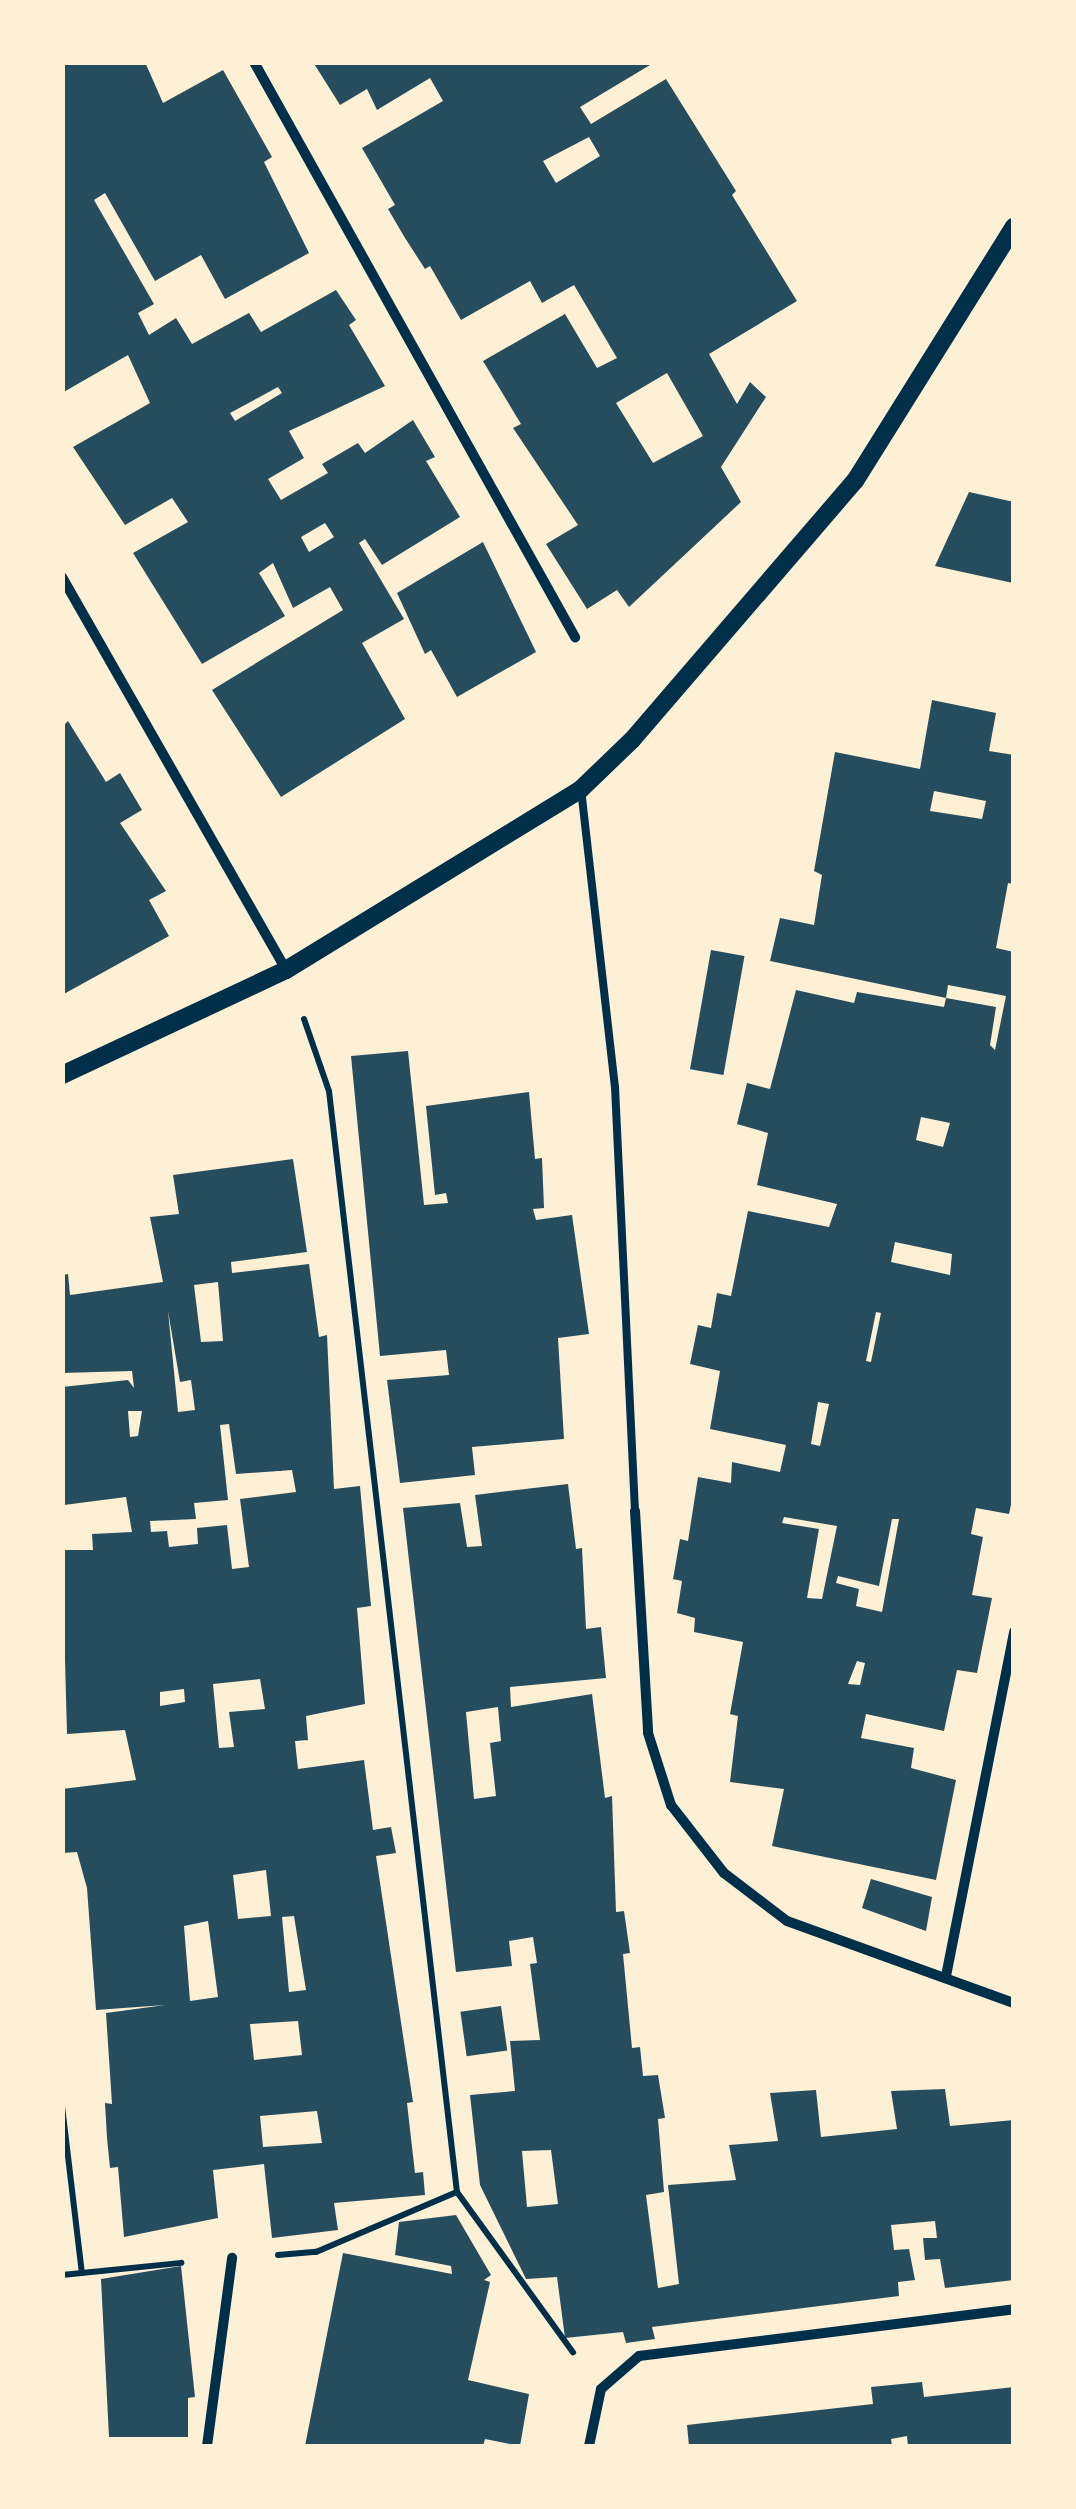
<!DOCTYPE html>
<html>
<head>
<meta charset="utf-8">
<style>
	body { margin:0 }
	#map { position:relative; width:1076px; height:2509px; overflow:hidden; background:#fdf0d5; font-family:"Source Serif 4",serif }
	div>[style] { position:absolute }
	.building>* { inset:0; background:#264d5e; transform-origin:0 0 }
	.path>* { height:6px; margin:-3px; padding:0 3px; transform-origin:3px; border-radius:3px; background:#003049 }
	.service>* { height:8px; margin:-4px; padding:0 4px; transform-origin:4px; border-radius:4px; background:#003049 }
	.minor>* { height:10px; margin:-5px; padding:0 5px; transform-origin:5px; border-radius:5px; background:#003049 }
	.tertiary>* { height:18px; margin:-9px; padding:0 9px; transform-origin:9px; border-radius:9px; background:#003049 }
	span { translate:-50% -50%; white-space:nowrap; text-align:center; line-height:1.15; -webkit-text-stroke:8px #fdf0d5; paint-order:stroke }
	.frame { position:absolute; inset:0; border:65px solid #fdf0d5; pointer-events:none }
</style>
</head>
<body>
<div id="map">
	<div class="building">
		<div style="clip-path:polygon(evenodd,62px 62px,145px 62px,163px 103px,223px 70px,272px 157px,264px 162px,309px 253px,225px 299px,201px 255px,155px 281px,105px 193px,94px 200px,154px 304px,138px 313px,149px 335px,176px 318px,192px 344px,249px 313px,261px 332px,336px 290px,356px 320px,349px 325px,385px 386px,289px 431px,304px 458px,268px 479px,281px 500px,328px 473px,322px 464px,358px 443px,365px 453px,413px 420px,435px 457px,426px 461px,460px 517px,382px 565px,365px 539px,359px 543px,404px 619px,362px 643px,405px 719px,281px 797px,212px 690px,343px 610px,330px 587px,293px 608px,273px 563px,259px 573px,285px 616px,202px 664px,133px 553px,188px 522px,172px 498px,125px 525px,73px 447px,150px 403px,128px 355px,62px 393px,62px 62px,278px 387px,282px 393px,235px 421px,230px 413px,278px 387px,62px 62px,325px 523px,334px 537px,309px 552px,301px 537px,325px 523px)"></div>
		<div style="clip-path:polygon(evenodd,313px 62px,655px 62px,580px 107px,591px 124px,666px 79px,736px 191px,732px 195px,797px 301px,709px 354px,737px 404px,750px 382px,766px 397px,721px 467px,741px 502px,629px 607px,617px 590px,587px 609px,546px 544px,578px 525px,513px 428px,521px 424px,483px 361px,565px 314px,597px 368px,617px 358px,574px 285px,542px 303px,530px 281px,461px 320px,430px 266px,425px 269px,405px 238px,388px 209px,395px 205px,362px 148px,443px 101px,430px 78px,377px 110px,367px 89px,340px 105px,313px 62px,589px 137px,600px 156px,556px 183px,543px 161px,589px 137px,313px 62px,667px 373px,703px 436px,653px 463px,616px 403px,667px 373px)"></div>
		<div style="clip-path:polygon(969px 492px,1014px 502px,1013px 583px,935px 566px)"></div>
		<div style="clip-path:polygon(483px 542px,536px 652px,457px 697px,431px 650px,425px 654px,397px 593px)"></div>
		<div style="clip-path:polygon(evenodd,932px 700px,996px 713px,989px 751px,1014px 755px,1014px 884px,1008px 883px,996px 948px,1014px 952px,1014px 1491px,1009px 1514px,976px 1508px,971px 1534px,983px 1537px,972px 1595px,992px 1598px,977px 1673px,957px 1670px,944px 1731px,866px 1714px,861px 1738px,914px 1748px,911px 1768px,956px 1780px,936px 1880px,772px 1846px,784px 1789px,730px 1782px,738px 1716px,730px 1714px,743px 1642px,694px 1632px,695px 1618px,677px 1613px,682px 1581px,673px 1579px,680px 1539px,688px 1541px,698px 1477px,731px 1483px,732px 1462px,780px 1472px,786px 1445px,710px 1429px,720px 1371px,690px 1364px,698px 1325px,711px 1328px,717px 1293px,731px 1296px,748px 1211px,829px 1227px,837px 1204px,757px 1185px,768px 1133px,737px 1124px,747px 1083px,770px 1089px,796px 990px,854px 1003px,857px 992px,944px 1007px,946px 998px,770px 961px,780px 918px,814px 925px,822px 875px,814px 871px,835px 752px,920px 769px,932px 700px,934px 791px,986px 801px,982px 819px,930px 811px,934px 791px,932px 700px,948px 985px,1006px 996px,995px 1050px,990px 1045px,996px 1007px,946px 998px,948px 985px,932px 700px,921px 1117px,950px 1123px,943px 1147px,916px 1140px,921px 1117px,932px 700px,895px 1242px,952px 1254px,950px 1275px,891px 1262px,895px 1242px,932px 700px,876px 1312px,881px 1313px,871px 1362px,866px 1361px,876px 1312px,932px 700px,818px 1402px,829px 1404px,820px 1446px,811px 1444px,818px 1402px,932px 700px,784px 1517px,837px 1526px,822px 1599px,807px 1598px,819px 1529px,782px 1523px,784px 1517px,932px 700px,892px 1519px,899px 1519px,882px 1612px,856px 1606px,859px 1589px,836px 1583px,838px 1576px,879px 1586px,892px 1519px,932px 700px,857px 1661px,865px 1663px,860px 1685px,848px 1684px,857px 1661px)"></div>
		<div style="clip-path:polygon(68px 721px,106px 782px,120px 773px,142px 810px,120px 823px,166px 891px,149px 900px,169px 936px,62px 995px,62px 727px)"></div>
		<div style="left:711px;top:950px;width:34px;height:121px;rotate:10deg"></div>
		<div style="clip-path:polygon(408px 1051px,424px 1205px,448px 1203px,446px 1193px,435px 1195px,426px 1106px,529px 1092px,535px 1159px,542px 1158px,544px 1208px,533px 1209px,536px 1220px,572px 1215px,589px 1334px,558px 1338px,564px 1439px,472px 1447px,475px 1475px,400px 1483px,387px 1380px,449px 1375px,446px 1350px,380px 1356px,351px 1056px)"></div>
		<div style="clip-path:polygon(evenodd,293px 1159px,307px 1252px,231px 1262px,232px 1273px,309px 1264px,319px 1337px,327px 1335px,334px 1489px,360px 1486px,371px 1606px,357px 1608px,365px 1704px,306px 1716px,308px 1740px,295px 1741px,298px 1769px,364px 1760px,373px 1830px,391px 1827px,396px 1853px,376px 1856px,413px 2102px,407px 2103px,415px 2173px,423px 2172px,425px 2195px,334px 2203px,338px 2230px,272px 2238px,264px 2164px,213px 2170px,218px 2218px,124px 2237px,118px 2167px,110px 2168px,107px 2138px,105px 2103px,112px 2104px,106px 2013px,165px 2005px,96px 2010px,87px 1888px,77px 1852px,62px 1853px,62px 1789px,136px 1780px,125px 1730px,67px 1734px,62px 1550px,93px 1550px,92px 1534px,132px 1532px,126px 1497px,64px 1505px,62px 1511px,62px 1387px,128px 1380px,134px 1388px,132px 1371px,62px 1373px,62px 1275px,68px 1274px,70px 1295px,163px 1282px,150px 1217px,179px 1214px,173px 1175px,293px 1159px,218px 1282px,223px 1341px,201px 1342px,194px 1285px,218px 1282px,293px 1159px,168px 1311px,180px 1382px,191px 1380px,195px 1410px,178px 1412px,168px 1311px,293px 1159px,128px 1411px,142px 1411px,138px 1436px,130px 1437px,128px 1411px,293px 1159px,229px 1424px,236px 1474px,292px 1470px,296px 1492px,240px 1499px,249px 1567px,232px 1569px,227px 1525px,197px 1528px,198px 1544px,169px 1547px,167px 1531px,151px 1532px,150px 1521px,196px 1519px,194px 1503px,228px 1500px,220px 1425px,229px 1424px,293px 1159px,260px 1679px,265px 1709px,229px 1712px,234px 1747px,219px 1748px,213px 1684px,260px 1679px,293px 1159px,184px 1689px,185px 1702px,160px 1706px,160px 1692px,184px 1689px,293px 1159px,266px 1870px,271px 1916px,238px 1919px,233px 1875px,266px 1870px,293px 1159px,294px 1916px,306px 1990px,289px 1992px,282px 1917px,294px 1916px,293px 1159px,208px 1921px,218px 1997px,190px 2001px,184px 1926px,208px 1921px,293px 1159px,298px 2021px,302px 2055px,254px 2060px,250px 2024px,298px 2021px,293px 1159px,317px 2111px,322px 2143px,263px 2147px,260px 2116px,317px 2111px)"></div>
		<div style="clip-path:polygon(evenodd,568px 1484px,576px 1549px,582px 1548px,586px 1629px,601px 1627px,606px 1678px,510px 1687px,511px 1707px,592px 1694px,605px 1798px,612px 1796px,616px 1912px,624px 1911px,630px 1953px,623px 1954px,632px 2048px,640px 2047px,643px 2076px,658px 2075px,665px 2118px,658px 2119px,664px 2192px,646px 2195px,658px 2288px,679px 2284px,668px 2185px,736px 2180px,729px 2145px,778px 2141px,770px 2093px,816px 2090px,821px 2137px,897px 2129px,891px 2091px,945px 2089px,950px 2126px,1014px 2120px,1014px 2280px,945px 2288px,940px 2259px,925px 2260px,923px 2238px,937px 2238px,935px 2221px,891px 2225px,894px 2250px,909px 2249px,915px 2280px,898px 2282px,899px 2296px,652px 2327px,655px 2339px,626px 2343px,623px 2332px,565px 2338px,557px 2277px,526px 2279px,480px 2185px,470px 2095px,515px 2091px,510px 2041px,540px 2040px,530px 1964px,537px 1963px,533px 1937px,509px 1941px,512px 1966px,456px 1972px,403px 1508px,460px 1503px,467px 1547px,482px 1546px,475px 1495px,568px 1484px,498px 1707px,501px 1741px,490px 1743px,496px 1796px,474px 1799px,466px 1712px,498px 1707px,568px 1484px,551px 2150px,558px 2204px,527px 2207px,522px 2151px,551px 2150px)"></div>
		<div style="clip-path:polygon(871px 1879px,932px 1897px,926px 1931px,862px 1908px)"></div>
		<div style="left:501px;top:2006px;width:45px;height:41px;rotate:82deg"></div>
		<div style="clip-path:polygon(456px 2215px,491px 2275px,484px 2280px,490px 2282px,468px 2380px,529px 2394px,520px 2446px,485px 2439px,483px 2446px,305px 2446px,343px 2253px,452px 2274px,451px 2266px,395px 2255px,399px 2222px)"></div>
		<div style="clip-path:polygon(181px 2266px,195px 2397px,188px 2398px,188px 2437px,109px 2437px,101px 2279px)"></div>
		<div style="clip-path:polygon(922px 2382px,924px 2397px,1014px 2387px,1014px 2446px,908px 2446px,907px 2436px,891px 2439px,892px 2446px,689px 2446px,687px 2425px,873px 2404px,871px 2387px)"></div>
	</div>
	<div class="path">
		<div style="left:304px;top:1019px;width:76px;rotate:70.9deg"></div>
		<div style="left:329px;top:1091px;width:1108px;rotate:83.37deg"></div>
		<div style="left:457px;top:2192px;width:198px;rotate:54.1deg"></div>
		<div style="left:62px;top:2106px;width:168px;rotate:83.2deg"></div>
		<div style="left:278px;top:2255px;width:38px;rotate:-5deg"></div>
		<div style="left:316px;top:2252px;width:153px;rotate:-23.1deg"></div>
		<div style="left:62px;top:2275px;width:120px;rotate:-5.8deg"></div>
	</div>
	<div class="service">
		<div style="left:581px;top:789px;width:300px;rotate:83.5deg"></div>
		<div style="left:615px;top:1087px;width:424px;rotate:87.3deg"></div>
	</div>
	<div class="minor">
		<div style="left:254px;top:62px;width:659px;rotate:60.83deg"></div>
		<div style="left:62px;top:577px;width:452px;rotate:60.3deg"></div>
		<div style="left:635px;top:1511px;width:222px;rotate:86.6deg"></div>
		<div style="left:648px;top:1733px;width:76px;rotate:72.3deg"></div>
		<div style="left:671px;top:1805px;width:86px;rotate:52.1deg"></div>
		<div style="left:724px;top:1873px;width:79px;rotate:37.3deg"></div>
		<div style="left:787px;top:1921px;width:241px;rotate:19.9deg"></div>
		<div style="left:946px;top:1976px;width:351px;rotate:-78.8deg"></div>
		<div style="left:207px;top:2446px;width:190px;rotate:-82.4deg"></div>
		<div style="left:589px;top:2446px;width:58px;rotate:-78.1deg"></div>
		<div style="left:601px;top:2389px;width:50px;rotate:-41deg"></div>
		<div style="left:639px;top:2356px;width:378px;rotate:-7.1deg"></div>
	</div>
	<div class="tertiary">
		<div style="left:62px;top:1075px;width:247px;rotate:-25.1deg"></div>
		<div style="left:286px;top:970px;width:346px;rotate:-31.5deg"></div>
		<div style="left:581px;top:789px;width:71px;rotate:-43.9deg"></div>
		<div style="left:632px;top:740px;width:342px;rotate:-49.3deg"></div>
		<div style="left:855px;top:481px;width:300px;rotate:-58deg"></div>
	</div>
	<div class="frame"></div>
</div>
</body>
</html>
